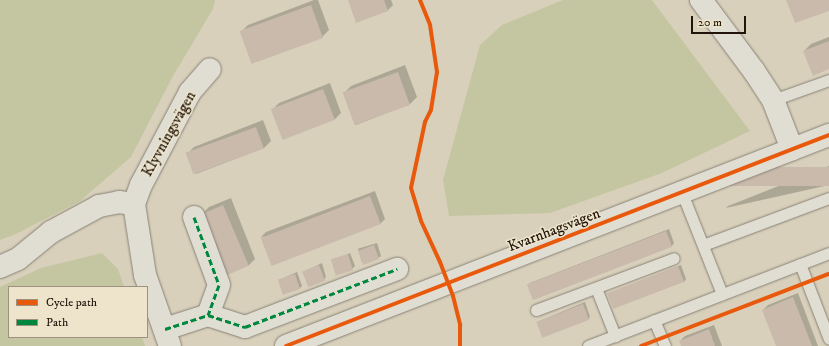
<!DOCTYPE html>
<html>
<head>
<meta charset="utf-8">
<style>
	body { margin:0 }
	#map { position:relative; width:829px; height:346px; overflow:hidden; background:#d8d0bb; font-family:"IM FELL DW Pica",serif }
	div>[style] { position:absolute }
	.green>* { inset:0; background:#c4c6a1 }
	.shadow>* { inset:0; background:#0003; transform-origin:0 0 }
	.building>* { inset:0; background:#c9baac; transform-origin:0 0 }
	.roads { filter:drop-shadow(0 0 1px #898276) drop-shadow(0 0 1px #898276) }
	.lane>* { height:11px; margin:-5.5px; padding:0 5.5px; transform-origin:5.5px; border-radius:5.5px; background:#e0ddd2 }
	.street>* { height:22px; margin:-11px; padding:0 11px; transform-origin:11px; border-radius:11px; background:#e0ddd2 }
	.secondary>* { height:22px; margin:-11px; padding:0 11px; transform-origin:11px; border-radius:11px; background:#e0ddd2 }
	.quiet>* { height:3px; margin-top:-1.5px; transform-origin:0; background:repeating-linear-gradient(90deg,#00873e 0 6px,transparent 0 9px) }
	.cycleway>* { height:4px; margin:-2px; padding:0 2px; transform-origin:2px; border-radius:2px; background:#e8590c }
	span { translate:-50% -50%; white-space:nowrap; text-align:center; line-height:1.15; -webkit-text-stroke:3px #ede4cb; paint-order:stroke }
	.street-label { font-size:15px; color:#21140a }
	.legend { position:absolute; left:8px; top:286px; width:140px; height:52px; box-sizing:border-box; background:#ede4cb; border:1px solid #9b917e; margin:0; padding:5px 7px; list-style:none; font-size:12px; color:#21140a }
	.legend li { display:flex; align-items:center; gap:8px; height:20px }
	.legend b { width:20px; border:1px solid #9b917e }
	.scale { position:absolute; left:691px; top:16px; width:55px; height:18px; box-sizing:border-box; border:2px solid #21140a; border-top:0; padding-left:5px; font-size:12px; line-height:14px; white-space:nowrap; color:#21140a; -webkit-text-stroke:3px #ede4cb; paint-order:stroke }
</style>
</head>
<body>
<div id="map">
	<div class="green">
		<div style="clip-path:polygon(0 0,215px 0,213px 9px,173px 76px,131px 157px,80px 201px,16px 234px,0 240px)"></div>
		<div style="clip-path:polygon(563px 0,652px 0,750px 131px,662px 173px,550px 213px,449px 216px,443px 180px,480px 45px,502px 25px)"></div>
		<div style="clip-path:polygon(102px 253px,118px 269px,124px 287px,9px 287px,9px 337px,142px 337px,145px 346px,0 346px,0 287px,41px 268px)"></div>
	</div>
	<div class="shadow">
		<div style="clip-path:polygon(314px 0,318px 0,329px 30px,322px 37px,241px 32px,248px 25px)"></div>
		<div style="clip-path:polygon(349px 0,391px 0,393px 5px,388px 10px,357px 21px)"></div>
		<div style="clip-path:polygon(829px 37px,829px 68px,804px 51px,811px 44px)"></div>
		<div style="clip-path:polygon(405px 65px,417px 97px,410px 104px,356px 125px,344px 93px,351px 86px)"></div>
		<div style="clip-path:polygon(330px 83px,341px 113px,334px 120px,272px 110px,279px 103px)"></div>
		<div style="clip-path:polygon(263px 120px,271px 141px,264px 148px,196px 174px,187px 154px,194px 147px)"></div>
		<div style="clip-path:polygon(829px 166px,829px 185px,726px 208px,728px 206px)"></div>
		<div style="clip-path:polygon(375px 191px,385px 219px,380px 224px,261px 237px,266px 232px)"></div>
		<div style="clip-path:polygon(231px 198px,255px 259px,248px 266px,202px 214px,209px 207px)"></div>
		<div style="clip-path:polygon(669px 229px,674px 243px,672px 246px,533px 299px,528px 285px,530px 283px)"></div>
		<div style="left:377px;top:243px;width:14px;height:20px;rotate:73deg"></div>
		<div style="clip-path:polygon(350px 253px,355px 266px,352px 269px,332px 261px)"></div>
		<div style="clip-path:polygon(322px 263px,326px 277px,324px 280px,303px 272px)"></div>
		<div style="clip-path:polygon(681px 265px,686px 279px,684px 282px,608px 294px)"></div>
		<div style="clip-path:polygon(297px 272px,302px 286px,300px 288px,279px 280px)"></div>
		<div style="clip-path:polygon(798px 293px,818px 346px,777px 346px,763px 310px,768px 305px)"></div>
		<div style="clip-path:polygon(585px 302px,590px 317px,588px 319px,537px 322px)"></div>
		<div style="clip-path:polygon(714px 325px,722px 346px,682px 346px,680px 341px,685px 336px)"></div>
	</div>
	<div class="building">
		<div style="clip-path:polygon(348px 0,384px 0,388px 11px,356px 23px)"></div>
		<div style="clip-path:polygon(786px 0,829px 0,829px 11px,795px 23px)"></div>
		<div style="left:311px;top:5px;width:35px;height:76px;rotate:70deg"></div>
		<div style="clip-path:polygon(829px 41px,829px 69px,813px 76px,803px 51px)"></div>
		<div style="left:398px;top:72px;width:35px;height:59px;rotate:70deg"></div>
		<div style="left:323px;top:89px;width:33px;height:56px;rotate:69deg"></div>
		<div style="left:256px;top:127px;width:23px;height:75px;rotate:70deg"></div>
		<div style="left:829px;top:167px;width:19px;height:112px;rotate:90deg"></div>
		<div style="left:370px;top:196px;width:30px;height:117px;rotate:69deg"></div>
		<div style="left:223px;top:205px;width:66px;height:24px;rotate:67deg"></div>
		<div style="left:666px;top:231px;width:17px;height:149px;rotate:69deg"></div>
		<div style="left:374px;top:245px;width:15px;height:17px;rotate:70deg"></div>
		<div style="left:348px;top:254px;width:17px;height:18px;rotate:73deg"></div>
		<div style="left:319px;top:265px;width:17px;height:18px;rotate:69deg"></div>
		<div style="left:678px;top:266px;width:17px;height:76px;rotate:69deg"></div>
		<div style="left:295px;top:274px;width:16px;height:18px;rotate:72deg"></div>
		<div style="clip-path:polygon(793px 297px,812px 346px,776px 346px,762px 310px)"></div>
		<div style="left:583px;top:304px;width:17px;height:50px;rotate:69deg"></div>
		<div style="clip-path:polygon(709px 329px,715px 346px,681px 346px,679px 341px)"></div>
	</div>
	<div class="roads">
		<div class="lane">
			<div style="left:773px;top:100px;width:59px;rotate:-19.7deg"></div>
			<div style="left:682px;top:193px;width:109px;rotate:68.4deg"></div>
			<div style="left:703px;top:245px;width:134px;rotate:-20.5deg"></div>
			<div style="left:800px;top:264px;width:80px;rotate:68.9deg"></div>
			<div style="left:596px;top:288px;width:52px;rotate:68.4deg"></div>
			<div style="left:536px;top:310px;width:147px;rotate:-20.6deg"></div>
			<div style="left:654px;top:320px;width:28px;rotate:67deg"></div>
			<div style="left:588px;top:346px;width:258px;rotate:-21.1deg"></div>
		</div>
		<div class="street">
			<div style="left:701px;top:0;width:89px;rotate:53.3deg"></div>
			<div style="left:754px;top:71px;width:35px;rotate:57deg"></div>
			<div style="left:773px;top:100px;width:53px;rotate:68.8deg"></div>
			<div style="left:194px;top:217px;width:72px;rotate:69.8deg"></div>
			<div style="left:219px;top:285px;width:32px;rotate:110deg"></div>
			<div style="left:0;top:267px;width:20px;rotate:-24deg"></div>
			<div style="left:18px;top:259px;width:43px;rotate:-39.3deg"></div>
			<div style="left:51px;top:232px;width:55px;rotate:-28.4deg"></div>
			<div style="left:99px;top:206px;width:20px;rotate:-11deg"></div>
			<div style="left:119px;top:202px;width:15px;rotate:8deg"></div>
			<div style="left:165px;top:329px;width:45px;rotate:-18deg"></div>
			<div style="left:208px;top:315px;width:39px;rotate:18deg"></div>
			<div style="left:245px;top:327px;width:163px;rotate:-20.9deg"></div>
			<div style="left:170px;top:346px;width:75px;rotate:-109.4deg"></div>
			<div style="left:145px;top:275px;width:72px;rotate:-98.8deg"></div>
			<div style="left:134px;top:204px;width:20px;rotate:-70deg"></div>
			<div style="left:141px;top:185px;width:105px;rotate:-62.2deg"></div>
			<div style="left:190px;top:92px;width:30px;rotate:-49deg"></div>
		</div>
		<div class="secondary">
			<div style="left:286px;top:346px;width:583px;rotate:-21.24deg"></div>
		</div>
	</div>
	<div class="quiet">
		<div style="left:194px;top:217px;width:72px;rotate:69.8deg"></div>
		<div style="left:219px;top:285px;width:32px;rotate:110deg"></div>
		<div style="left:165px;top:329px;width:45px;rotate:-18deg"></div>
		<div style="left:208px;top:315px;width:39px;rotate:18deg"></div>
		<div style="left:245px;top:327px;width:163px;rotate:-20.9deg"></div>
	</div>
	<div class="cycleway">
		<div style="left:420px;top:0;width:27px;rotate:68deg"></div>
		<div style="left:430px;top:25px;width:48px;rotate:81.5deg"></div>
		<div style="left:437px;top:72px;width:38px;rotate:99deg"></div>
		<div style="left:431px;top:110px;width:13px;rotate:117deg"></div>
		<div style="left:425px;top:122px;width:67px;rotate:102deg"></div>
		<div style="left:411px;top:188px;width:34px;rotate:73deg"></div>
		<div style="left:421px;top:221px;width:45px;rotate:65.1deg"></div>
		<div style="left:440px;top:262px;width:36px;rotate:69deg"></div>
		<div style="left:453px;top:296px;width:30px;rotate:76deg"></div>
		<div style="left:460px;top:325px;width:21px;rotate:90deg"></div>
		<div style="left:286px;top:346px;width:583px;rotate:-21.24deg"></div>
		<div style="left:641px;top:346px;width:201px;rotate:-21deg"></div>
	</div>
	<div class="street-label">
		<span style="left:169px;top:134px;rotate:-61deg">Klyvningsvägen</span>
		<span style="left:554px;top:230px;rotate:-21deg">Kvarnhagsvägen</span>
	</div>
	<ul class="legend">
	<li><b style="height:5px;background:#e8590c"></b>Cycle path</li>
	<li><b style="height:5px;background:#00873e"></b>Path</li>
	</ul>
	<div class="scale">20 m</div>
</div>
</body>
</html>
